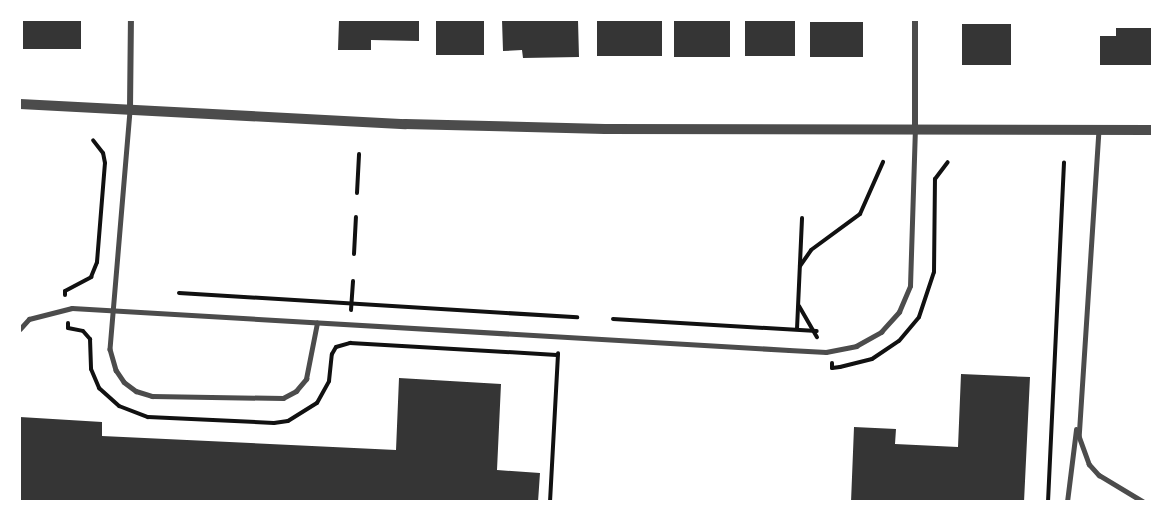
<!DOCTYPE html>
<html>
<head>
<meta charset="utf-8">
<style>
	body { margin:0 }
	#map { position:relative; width:1172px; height:521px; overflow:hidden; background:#fff; font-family:Figtree,sans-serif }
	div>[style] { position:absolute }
	.building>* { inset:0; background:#353535; transform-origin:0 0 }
	.path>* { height:4px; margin:-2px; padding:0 2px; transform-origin:2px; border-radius:2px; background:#111 }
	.service>* { height:4.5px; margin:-2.25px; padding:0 2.25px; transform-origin:2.25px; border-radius:2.25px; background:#4c4c4c }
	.minor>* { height:6px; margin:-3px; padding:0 3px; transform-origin:3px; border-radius:3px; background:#4c4c4c }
	.tertiary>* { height:10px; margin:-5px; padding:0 5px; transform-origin:5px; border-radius:5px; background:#4c4c4c }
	span { translate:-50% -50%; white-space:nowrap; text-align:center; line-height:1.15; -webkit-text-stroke:6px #fff; paint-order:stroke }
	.frame { position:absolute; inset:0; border:21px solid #fff; pointer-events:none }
</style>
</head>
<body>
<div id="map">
	<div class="building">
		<div style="left:23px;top:20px;width:58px;height:29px"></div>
		<div style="clip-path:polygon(339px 20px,419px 20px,419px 41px,371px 40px,371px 50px,338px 50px)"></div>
		<div style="left:436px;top:20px;width:48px;height:35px"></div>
		<div style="clip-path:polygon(502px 20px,578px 20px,579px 57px,523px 58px,522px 50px,503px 51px)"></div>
		<div style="left:597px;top:20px;width:65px;height:36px"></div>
		<div style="left:674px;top:20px;width:56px;height:37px"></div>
		<div style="left:745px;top:20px;width:50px;height:36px"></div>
		<div style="left:810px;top:22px;width:53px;height:35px"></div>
		<div style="left:962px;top:24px;width:49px;height:41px"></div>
		<div style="clip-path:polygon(1116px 28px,1152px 28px,1152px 65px,1100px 65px,1100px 36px,1116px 36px)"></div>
		<div style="clip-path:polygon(961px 374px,1030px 377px,1024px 502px,851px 502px,854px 427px,896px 429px,895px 444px,958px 447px)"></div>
		<div style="clip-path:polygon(399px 378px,501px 384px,497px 470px,540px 473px,538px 502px,20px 502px,20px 417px,102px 422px,102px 436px,396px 450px)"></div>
	</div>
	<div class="path">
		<div style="left:357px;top:193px;width:39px;rotate:-87deg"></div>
		<div style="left:354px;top:254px;width:37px;rotate:-87deg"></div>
		<div style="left:800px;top:266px;width:19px;rotate:-55deg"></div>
		<div style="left:811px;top:250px;width:61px;rotate:-36.3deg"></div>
		<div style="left:860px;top:214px;width:57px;rotate:-66.1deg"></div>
		<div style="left:179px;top:293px;width:399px;rotate:3.5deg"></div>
		<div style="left:65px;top:295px;width:4px;rotate:-90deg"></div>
		<div style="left:65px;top:291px;width:30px;rotate:-28deg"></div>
		<div style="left:91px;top:277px;width:16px;rotate:-68deg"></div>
		<div style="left:97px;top:262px;width:99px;rotate:-85.4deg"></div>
		<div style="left:105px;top:163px;width:10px;rotate:-101deg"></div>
		<div style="left:103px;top:153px;width:16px;rotate:-128deg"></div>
		<div style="left:799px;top:306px;width:36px;rotate:60deg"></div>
		<div style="left:351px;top:310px;width:29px;rotate:-86deg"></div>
		<div style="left:613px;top:319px;width:204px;rotate:3.4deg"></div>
		<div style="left:68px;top:323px;width:5px;rotate:90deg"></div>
		<div style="left:68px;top:328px;width:15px;rotate:11deg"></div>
		<div style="left:83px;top:331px;width:11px;rotate:49deg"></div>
		<div style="left:90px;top:339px;width:30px;rotate:88deg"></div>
		<div style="left:91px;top:369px;width:21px;rotate:67deg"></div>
		<div style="left:99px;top:388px;width:27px;rotate:42deg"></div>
		<div style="left:119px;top:406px;width:31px;rotate:21deg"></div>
		<div style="left:148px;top:417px;width:126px;rotate:2.7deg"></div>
		<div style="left:274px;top:423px;width:14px;rotate:-8deg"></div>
		<div style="left:288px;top:421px;width:34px;rotate:-32deg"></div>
		<div style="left:317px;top:403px;width:25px;rotate:-61deg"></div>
		<div style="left:329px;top:381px;width:27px;rotate:-84deg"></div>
		<div style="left:332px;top:354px;width:8px;rotate:-60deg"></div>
		<div style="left:336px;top:347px;width:15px;rotate:-16deg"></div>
		<div style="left:350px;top:343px;width:207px;rotate:3.3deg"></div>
		<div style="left:797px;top:329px;width:111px;rotate:-87.4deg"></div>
		<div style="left:832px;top:363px;width:5px;rotate:90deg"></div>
		<div style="left:832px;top:368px;width:8px;rotate:-7deg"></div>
		<div style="left:840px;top:367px;width:33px;rotate:-14deg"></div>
		<div style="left:872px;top:359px;width:32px;rotate:-34deg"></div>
		<div style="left:899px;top:341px;width:31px;rotate:-50deg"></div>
		<div style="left:919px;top:317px;width:47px;rotate:-71.6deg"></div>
		<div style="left:934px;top:272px;width:93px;rotate:-89.4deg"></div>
		<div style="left:935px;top:179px;width:21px;rotate:-53deg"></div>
		<div style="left:550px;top:502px;width:149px;rotate:-86.9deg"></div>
		<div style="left:1048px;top:502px;width:340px;rotate:-87.3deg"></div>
	</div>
	<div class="service">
		<div style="left:130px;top:111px;width:239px;rotate:94.8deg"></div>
		<div style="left:110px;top:349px;width:22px;rotate:74deg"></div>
		<div style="left:116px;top:370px;width:14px;rotate:56deg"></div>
		<div style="left:124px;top:382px;width:15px;rotate:37deg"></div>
		<div style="left:136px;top:391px;width:17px;rotate:17deg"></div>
		<div style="left:152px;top:396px;width:131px;rotate:0.9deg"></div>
		<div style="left:283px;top:398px;width:15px;rotate:-28deg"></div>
		<div style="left:296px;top:391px;width:16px;rotate:-50deg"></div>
		<div style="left:306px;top:379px;width:57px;rotate:-78.9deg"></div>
		<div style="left:1099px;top:130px;width:307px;rotate:93.7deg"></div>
		<div style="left:1079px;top:436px;width:30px;rotate:70deg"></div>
		<div style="left:1089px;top:464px;width:15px;rotate:48deg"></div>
		<div style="left:1099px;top:475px;width:52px;rotate:31deg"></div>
		<div style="left:20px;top:329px;width:13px;rotate:-48deg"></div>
		<div style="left:29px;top:319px;width:44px;rotate:-14.3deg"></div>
		<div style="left:72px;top:308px;width:718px;rotate:3.35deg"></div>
		<div style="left:789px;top:350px;width:37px;rotate:3deg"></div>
		<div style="left:826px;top:352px;width:31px;rotate:-11deg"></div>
		<div style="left:856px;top:346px;width:29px;rotate:-29deg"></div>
		<div style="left:881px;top:332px;width:27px;rotate:-48deg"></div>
		<div style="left:899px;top:312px;width:28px;rotate:-67deg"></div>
		<div style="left:910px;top:286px;width:155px;rotate:-88.2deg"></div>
		<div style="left:1067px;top:502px;width:73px;rotate:-82.9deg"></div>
	</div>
	<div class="minor">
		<div style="left:915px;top:20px;width:109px;rotate:90deg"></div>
		<div style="left:130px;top:109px;width:89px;rotate:-89.4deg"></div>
	</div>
	<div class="tertiary">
		<div style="left:20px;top:104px;width:386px;rotate:3deg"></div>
		<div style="left:405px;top:124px;width:200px;rotate:1.4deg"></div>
		<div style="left:605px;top:129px;width:547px;rotate:0.1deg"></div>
	</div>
	<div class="frame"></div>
</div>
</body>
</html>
